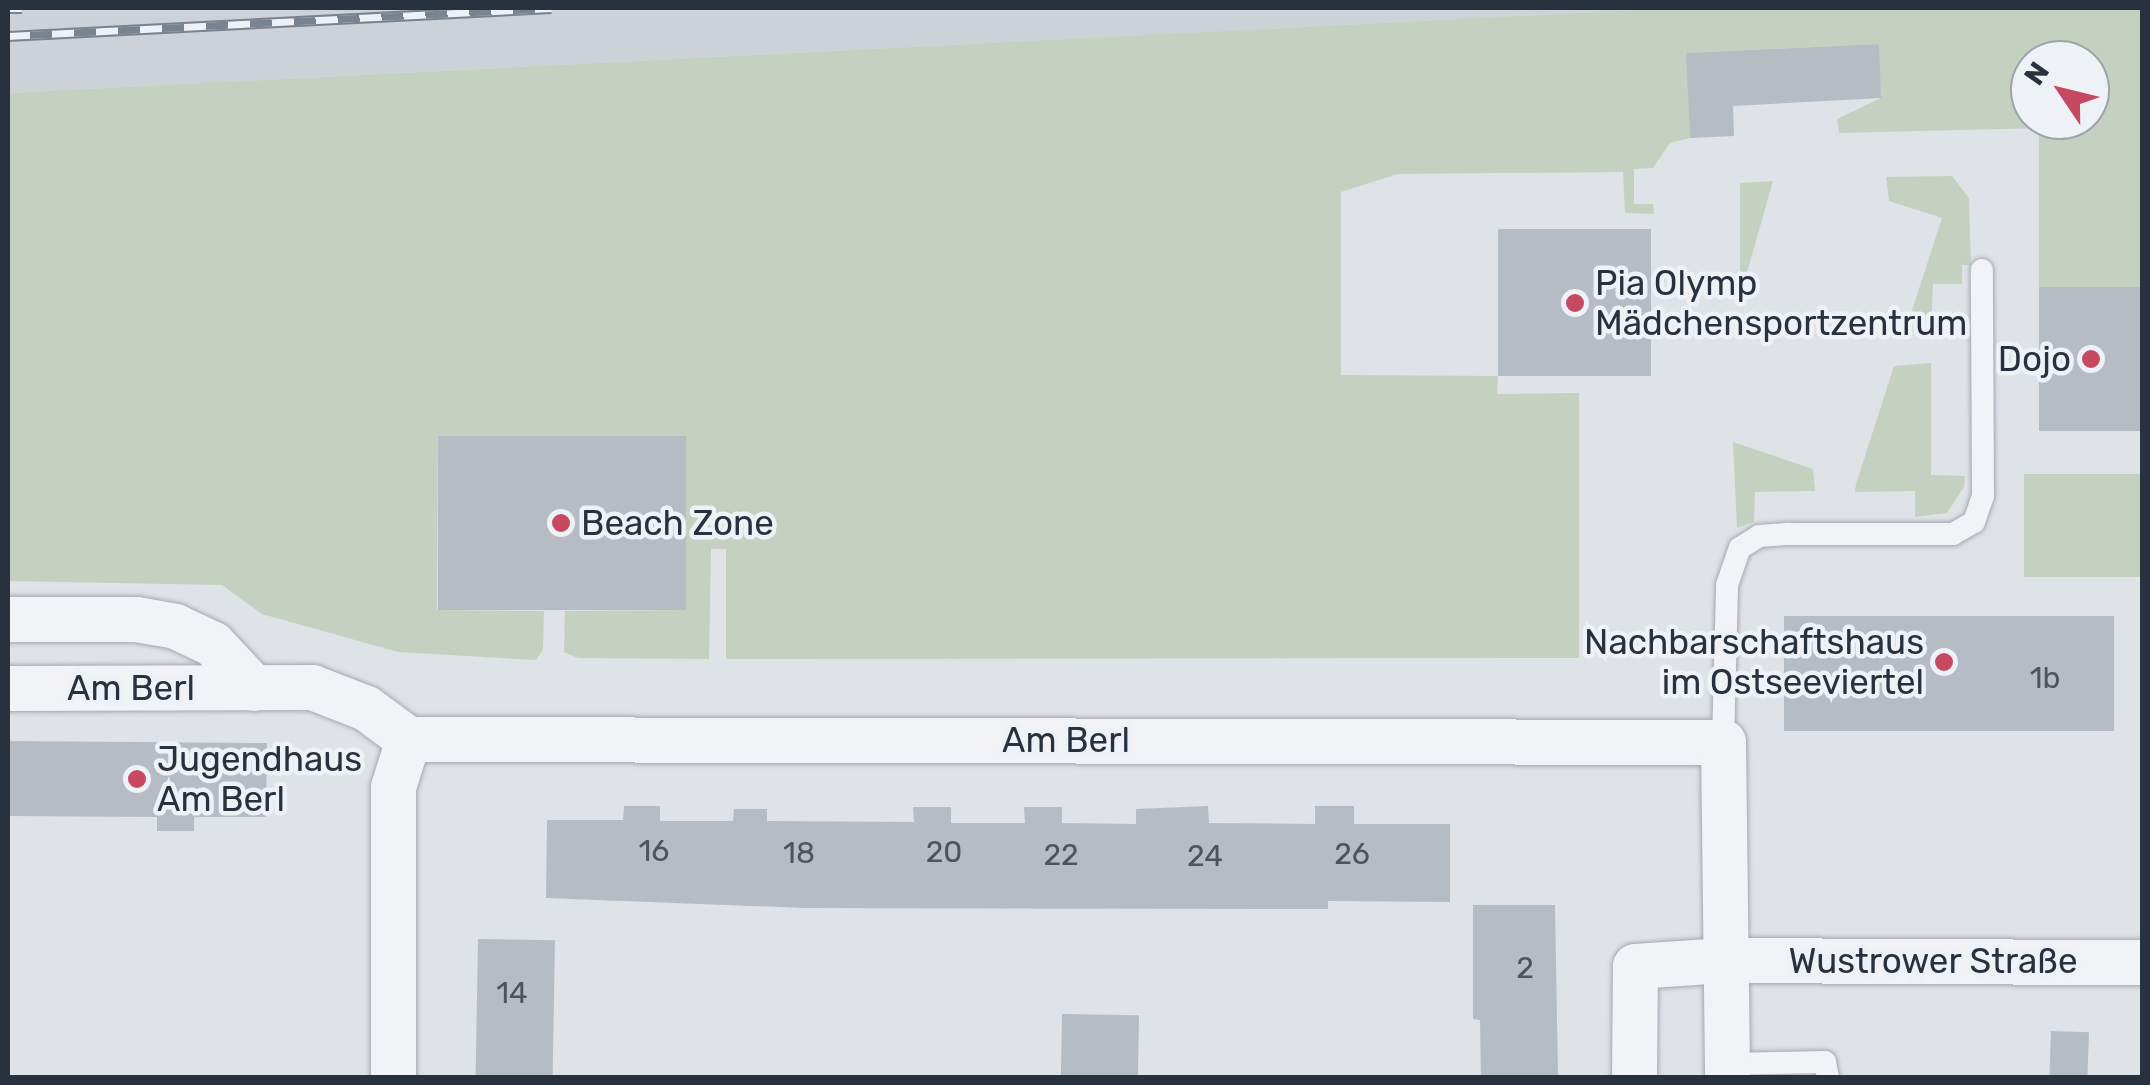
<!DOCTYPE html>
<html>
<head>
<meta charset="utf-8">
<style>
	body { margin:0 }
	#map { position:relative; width:2150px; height:1085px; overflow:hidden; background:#dfe2e7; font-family:Rubik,sans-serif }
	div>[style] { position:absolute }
	.built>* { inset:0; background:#cdd2d9 }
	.green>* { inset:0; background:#c5d1c0; transform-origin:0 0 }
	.building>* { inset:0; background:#b6bcc4; transform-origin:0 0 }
	.roads { filter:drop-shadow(0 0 2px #a4a9b1) drop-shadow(0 0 2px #a4a9b1) }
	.lane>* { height:22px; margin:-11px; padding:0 11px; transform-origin:11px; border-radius:11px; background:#f1f3f6 }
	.street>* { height:45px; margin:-22.5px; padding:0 22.5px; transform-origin:22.5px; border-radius:22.5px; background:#f1f3f6 }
	.rail>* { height:11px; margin-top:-5.5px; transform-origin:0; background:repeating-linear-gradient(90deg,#eef1f5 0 22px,#798390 0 44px); box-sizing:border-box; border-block:2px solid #798390 }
	.dots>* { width:28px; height:28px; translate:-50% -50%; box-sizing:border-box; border:5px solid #eef1f5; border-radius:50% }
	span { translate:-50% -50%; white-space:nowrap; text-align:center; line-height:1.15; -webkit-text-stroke:9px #eef1f5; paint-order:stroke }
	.number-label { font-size:30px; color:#4c5460 }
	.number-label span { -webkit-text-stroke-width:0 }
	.poi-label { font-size:35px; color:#28313e }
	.left { translate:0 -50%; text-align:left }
	.right { translate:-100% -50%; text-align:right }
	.street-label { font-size:35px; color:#28313e }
	.frame { position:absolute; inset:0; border:10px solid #28313e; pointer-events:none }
	.north { position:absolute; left:2010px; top:40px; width:100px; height:100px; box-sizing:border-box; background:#eef1f5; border:2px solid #9fa4ac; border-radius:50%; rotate:305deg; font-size:28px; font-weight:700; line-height:40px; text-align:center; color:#28313e }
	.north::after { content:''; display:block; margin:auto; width:35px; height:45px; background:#c74960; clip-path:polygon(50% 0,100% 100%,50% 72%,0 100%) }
</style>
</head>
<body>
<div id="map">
	<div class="built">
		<div style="clip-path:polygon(8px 8px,1678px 8px,8px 93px)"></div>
	</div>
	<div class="green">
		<div style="clip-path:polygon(evenodd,1675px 8px,2142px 8px,2142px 287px,2039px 287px,2039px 128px,1839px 133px,1837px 119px,1881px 98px,1878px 44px,1687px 53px,1690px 138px,1670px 143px,1653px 168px,1634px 169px,1634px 204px,1653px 204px,1654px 214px,1625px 213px,1623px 172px,1398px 174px,1341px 192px,1341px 375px,1498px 376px,1497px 394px,1579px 393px,1579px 658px,726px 659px,726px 549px,711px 549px,709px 659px,578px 658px,564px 652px,565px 611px,685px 610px,685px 436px,438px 436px,437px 610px,544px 611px,543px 650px,536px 660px,398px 652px,262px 614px,222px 585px,8px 581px,8px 93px,1675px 8px,2030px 60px,2090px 60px,2090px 120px,2030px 120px,2030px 60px)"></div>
		<div style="clip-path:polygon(1952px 176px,1969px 198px,1971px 265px,1962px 265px,1962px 284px,1933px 284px,1931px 332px,1905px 332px,1942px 218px,1889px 201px,1886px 177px)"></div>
		<div style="clip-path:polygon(1773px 181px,1740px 297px,1740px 183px)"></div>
		<div style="clip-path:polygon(1931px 363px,1931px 475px,1965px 476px,1964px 487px,1947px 513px,1915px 517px,1915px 491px,1855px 492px,1856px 484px,1894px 366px)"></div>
		<div style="clip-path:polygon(1733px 442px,1813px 469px,1815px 491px,1755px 492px,1754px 522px,1737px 528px)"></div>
		<div style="left:2024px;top:474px;width:118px;height:103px"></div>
	</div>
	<div class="building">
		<div style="clip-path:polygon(1879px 44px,1881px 98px,1733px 106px,1734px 136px,1690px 138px,1686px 53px)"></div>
		<div style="left:1498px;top:229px;width:153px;height:147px"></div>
		<div style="left:2039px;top:287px;width:103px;height:144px"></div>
		<div style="left:438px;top:436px;width:248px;height:174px"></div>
		<div style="left:2114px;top:616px;width:115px;height:330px;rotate:90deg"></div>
		<div style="clip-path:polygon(8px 741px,267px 743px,266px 817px,194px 817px,194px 831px,157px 831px,157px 817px,8px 816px)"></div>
		<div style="clip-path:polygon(624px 806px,660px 806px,660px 821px,733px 821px,734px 809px,767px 809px,767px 821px,914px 822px,913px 807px,951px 807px,951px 823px,1025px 823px,1024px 807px,1062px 807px,1062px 823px,1136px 824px,1136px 809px,1208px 806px,1209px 823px,1315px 824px,1315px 806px,1354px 806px,1354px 824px,1450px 824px,1450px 902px,1328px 901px,1328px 909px,805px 908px,546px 898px,547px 820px,623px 820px)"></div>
		<div style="clip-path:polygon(1473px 905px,1555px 905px,1558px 1075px,1481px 1078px,1480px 1020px,1473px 1019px)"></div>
		<div style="left:478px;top:939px;width:77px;height:139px;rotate:1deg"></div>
		<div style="left:1062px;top:1014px;width:77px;height:64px;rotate:1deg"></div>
		<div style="left:2051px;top:1031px;width:38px;height:47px;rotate:2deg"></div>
	</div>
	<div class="roads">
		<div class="lane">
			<div style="left:1723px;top:742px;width:157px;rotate:-88.5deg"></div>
			<div style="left:1727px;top:585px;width:39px;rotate:-71deg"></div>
			<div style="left:1740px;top:548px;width:22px;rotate:-32deg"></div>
			<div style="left:1759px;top:536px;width:31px;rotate:-4deg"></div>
			<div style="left:1790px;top:534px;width:163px"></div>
			<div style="left:1953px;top:534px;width:24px;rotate:-30deg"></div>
			<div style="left:1974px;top:522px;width:28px;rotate:-71deg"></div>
			<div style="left:1983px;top:496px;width:226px;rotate:-90.3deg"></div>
			<div style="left:1727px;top:1064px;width:98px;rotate:-1.2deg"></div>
			<div style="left:1825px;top:1062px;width:16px;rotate:79deg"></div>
		</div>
		<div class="street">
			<div style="left:8px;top:619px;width:128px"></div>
			<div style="left:136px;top:619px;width:40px;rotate:10deg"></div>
			<div style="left:175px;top:626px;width:42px;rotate:25.3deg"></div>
			<div style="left:213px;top:644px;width:60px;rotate:47deg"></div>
			<div style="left:8px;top:688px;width:304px;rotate:-0.2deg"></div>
			<div style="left:312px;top:687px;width:58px;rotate:21.3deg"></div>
			<div style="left:366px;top:708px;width:52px;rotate:36.4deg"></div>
			<div style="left:408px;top:739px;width:1315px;rotate:0.13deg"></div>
			<div style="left:1723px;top:742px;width:336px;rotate:89.3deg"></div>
			<div style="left:393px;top:1078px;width:291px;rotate:-90deg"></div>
			<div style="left:393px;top:787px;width:50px;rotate:-72.6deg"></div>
			<div style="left:1634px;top:1078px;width:112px;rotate:-89.5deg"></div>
			<div style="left:1635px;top:966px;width:89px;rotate:-3.9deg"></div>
			<div style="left:1724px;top:960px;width:418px;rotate:0.3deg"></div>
		</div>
	</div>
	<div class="rail">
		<div style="left:8px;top:8px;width:14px"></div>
		<div style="left:8px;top:36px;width:544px;rotate:-2.95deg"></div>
	</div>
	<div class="dots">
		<div style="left:1575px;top:303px;background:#c74960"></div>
		<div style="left:2091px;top:359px;background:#c74960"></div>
		<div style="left:561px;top:523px;background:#c74960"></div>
		<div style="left:1944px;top:662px;background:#c74960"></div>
		<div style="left:137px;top:779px;background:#c74960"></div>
	</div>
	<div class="number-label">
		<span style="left:2045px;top:678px">1b</span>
		<span style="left:654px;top:851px">16</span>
		<span style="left:944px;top:852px">20</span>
		<span style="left:799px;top:853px">18</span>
		<span style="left:1352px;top:854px">26</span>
		<span style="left:1061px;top:855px">22</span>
		<span style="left:1205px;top:856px">24</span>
		<span style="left:1525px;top:968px">2</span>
		<span style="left:512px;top:993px">14</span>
	</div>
	<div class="poi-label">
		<span class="left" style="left:1595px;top:303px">Pia Olymp<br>Mädchensportzentrum</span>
		<span class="right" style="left:2071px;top:359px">Dojo</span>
		<span class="left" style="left:581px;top:523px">Beach Zone</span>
		<span class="right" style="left:1924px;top:662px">Nachbarschaftshaus<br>im Ostseeviertel</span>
		<span class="left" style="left:157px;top:779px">Jugendhaus<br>Am Berl</span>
	</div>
	<div class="street-label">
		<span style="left:131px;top:688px">Am Berl</span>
		<span style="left:1066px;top:740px">Am Berl</span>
		<span style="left:1933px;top:961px">Wustrower Straße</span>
	</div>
	<div class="frame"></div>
	<div class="north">N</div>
</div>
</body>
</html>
